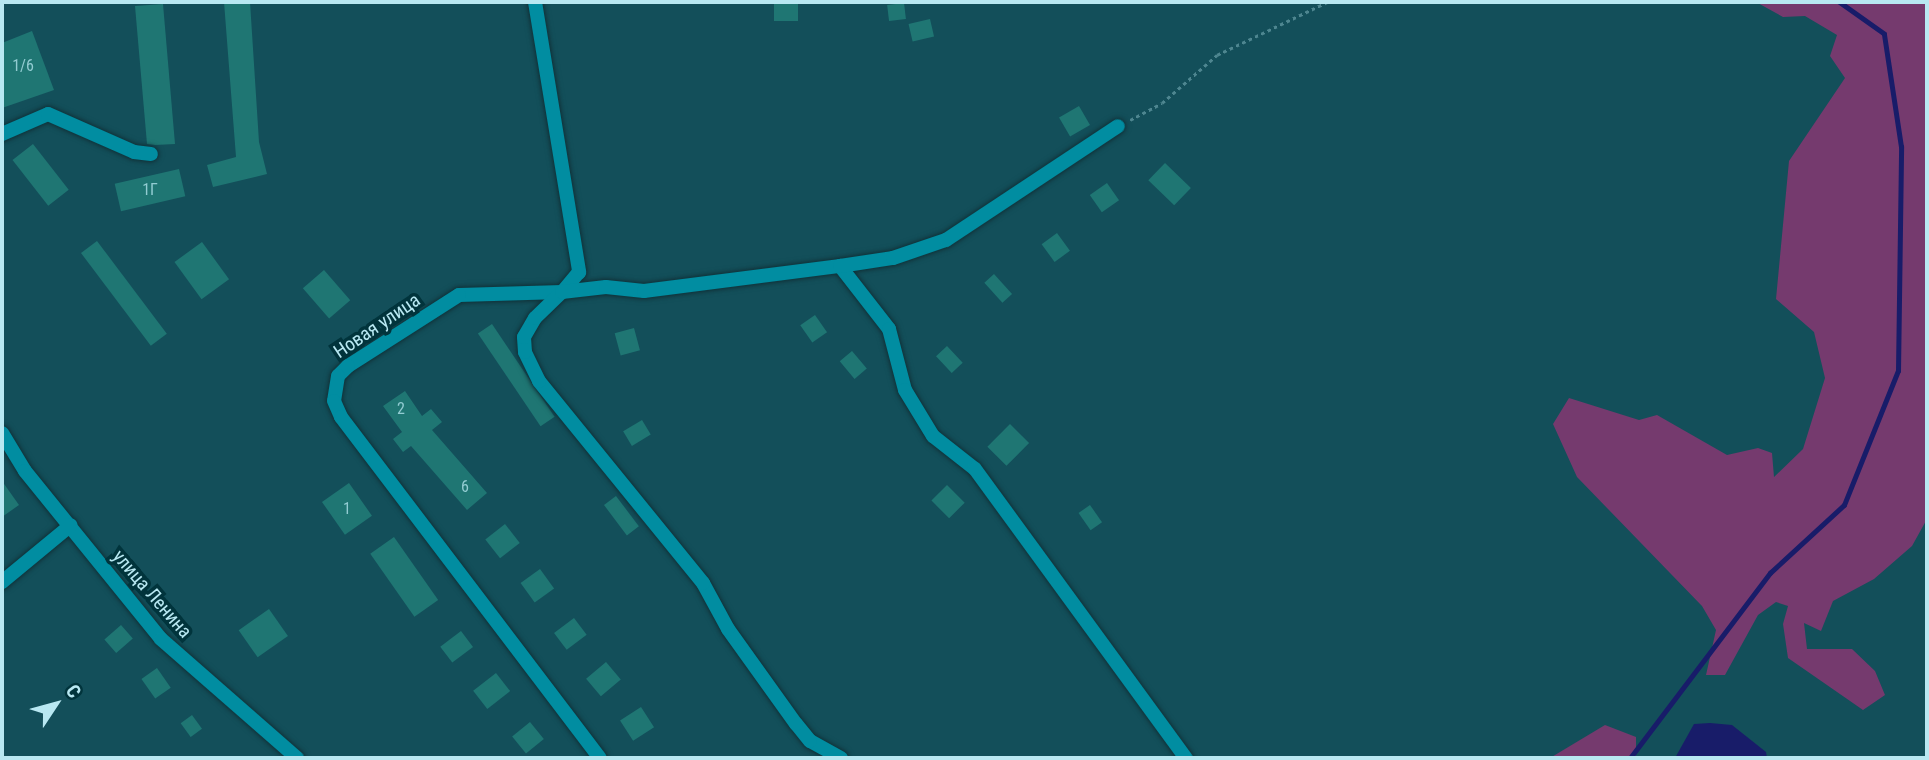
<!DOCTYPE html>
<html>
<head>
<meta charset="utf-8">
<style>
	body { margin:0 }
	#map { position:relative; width:1929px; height:760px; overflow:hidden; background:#134f5a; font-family:"Roboto Condensed",sans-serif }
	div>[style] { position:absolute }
	.green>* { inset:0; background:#753a6e }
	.water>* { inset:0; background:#181c69 }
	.stream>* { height:4.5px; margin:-2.25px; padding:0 2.25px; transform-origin:2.25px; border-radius:2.25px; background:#181c69 }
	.building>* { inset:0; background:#1f7673; transform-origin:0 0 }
	.path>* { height:2.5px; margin-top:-1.25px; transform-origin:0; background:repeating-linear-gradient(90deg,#4e8690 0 3.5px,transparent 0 7px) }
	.roads { filter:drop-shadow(0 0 2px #103239) drop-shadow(0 0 2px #103239) }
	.minor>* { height:14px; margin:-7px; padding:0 7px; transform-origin:7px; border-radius:7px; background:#018da1 }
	span { translate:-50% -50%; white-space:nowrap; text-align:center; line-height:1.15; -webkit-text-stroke:7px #01343c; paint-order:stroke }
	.number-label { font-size:16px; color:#92ccd2 }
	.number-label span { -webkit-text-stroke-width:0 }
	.street-label { font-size:19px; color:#b8e8f2 }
	.frame { position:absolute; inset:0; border:4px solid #b8e8f2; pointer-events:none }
	.north { position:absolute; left:21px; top:669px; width:70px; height:70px; -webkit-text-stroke:5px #01343c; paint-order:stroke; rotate:54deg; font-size:19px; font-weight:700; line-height:28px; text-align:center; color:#b8e8f2 }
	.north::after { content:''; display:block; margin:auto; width:24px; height:32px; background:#b8e8f2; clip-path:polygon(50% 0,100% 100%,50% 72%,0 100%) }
</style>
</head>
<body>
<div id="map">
	<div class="green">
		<div style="clip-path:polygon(1756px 2px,1927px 2px,1927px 519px,1912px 546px,1874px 579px,1833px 601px,1821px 631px,1804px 623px,1807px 649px,1852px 649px,1875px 671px,1885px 695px,1863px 710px,1788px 658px,1783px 624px,1788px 606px,1776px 602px,1758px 615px,1725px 675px,1706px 675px,1716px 630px,1702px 606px,1577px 477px,1553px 424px,1569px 398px,1639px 420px,1657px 415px,1727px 455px,1758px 448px,1772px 453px,1774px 477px,1803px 449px,1825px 378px,1814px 332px,1776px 299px,1789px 161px,1845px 78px,1830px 56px,1837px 35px,1805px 16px,1783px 17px)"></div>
		<div style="clip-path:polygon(1605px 725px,1636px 737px,1636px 758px,1550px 758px)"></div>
	</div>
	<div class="water">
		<div style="clip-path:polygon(1710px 723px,1732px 725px,1766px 752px,1767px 758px,1675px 758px,1694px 724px)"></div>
	</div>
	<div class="stream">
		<div style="left:1630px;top:758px;width:232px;rotate:-52.9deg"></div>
		<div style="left:1770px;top:573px;width:100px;rotate:-42.6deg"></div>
		<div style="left:1844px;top:505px;width:144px;rotate:-68.1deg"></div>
		<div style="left:1898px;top:371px;width:224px;rotate:-89.2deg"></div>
		<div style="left:1901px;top:147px;width:114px;rotate:-98.6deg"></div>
		<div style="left:1884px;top:34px;width:55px;rotate:-144.6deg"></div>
	</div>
	<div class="building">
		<div style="clip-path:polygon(224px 2px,250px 2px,259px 142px,267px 174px,213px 187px,207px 165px,236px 157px)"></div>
		<div style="left:774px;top:2px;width:24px;height:19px"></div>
		<div style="left:904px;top:3px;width:16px;height:17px;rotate:83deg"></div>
		<div style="clip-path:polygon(163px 4px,175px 144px,155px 145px,147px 144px,135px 6px)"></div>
		<div style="left:930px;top:19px;width:18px;height:22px;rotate:77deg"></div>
		<div style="clip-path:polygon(32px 31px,54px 90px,2px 108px,2px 43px)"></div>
		<div style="left:1079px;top:106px;width:22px;height:23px;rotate:60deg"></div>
		<div style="left:33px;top:144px;width:58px;height:26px;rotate:52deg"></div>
		<div style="left:1165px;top:163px;width:36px;height:24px;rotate:44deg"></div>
		<div style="left:179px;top:169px;width:28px;height:66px;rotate:77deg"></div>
		<div style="left:1107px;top:183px;width:21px;height:21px;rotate:55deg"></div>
		<div style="left:1057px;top:233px;width:22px;height:19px;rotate:54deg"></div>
		<div style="left:97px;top:241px;width:116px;height:20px;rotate:53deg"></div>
		<div style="left:202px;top:242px;width:46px;height:34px;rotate:54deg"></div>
		<div style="left:324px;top:270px;width:40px;height:28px;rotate:49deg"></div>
		<div style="left:994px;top:274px;width:27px;height:13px;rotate:48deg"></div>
		<div style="left:815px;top:315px;width:21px;height:18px;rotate:55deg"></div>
		<div style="left:492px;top:324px;width:112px;height:17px;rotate:56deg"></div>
		<div style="left:634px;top:328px;width:23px;height:20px;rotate:75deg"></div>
		<div style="left:947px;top:346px;width:23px;height:15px;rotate:47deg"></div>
		<div style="left:852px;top:351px;width:23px;height:16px;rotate:50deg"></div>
		<div style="clip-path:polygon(405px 391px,422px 416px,431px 409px,442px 422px,432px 430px,487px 493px,467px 510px,411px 446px,403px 452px,393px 439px,402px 432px,383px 406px)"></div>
		<div style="left:642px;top:420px;width:17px;height:22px;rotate:59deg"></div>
		<div style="left:1010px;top:424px;width:27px;height:32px;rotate:45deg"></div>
		<div style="clip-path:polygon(2px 481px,19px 505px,2px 517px)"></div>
		<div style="left:349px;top:483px;width:40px;height:33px;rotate:55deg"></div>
		<div style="left:947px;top:485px;width:25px;height:22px;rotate:45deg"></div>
		<div style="left:616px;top:496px;width:38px;height:15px;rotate:53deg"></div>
		<div style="left:1090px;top:505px;width:21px;height:14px;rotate:55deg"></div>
		<div style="left:505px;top:524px;width:24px;height:25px;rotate:52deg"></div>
		<div style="left:394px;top:537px;width:77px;height:29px;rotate:55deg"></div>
		<div style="left:540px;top:569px;width:24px;height:24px;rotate:54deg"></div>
		<div style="left:269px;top:609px;width:33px;height:37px;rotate:55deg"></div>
		<div style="left:574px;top:618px;width:21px;height:25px;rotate:53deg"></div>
		<div style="left:121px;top:625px;width:18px;height:22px;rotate:49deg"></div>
		<div style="left:461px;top:631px;width:20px;height:26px;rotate:53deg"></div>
		<div style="left:606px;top:662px;width:23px;height:26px;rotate:50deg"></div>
		<div style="left:157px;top:668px;width:24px;height:19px;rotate:55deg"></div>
		<div style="left:496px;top:673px;width:23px;height:29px;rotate:52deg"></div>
		<div style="left:641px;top:707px;width:24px;height:25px;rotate:57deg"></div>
		<div style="left:192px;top:715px;width:17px;height:14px;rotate:54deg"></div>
		<div style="left:530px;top:722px;width:22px;height:23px;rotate:51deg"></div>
	</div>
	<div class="path">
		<div style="left:1130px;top:120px;width:36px;rotate:-28deg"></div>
		<div style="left:1162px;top:103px;width:73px;rotate:-41.1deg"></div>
		<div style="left:1217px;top:55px;width:122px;rotate:-25.7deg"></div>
	</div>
	<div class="roads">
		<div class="minor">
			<div style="left:535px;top:2px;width:274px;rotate:80.7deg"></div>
			<div style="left:579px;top:272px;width:26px;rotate:130deg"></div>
			<div style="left:562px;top:292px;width:103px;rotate:178.3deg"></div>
			<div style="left:459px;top:295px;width:132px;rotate:147.4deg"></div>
			<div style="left:348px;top:366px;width:14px;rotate:135deg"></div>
			<div style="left:338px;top:376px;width:25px;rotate:99deg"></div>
			<div style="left:334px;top:401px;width:17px;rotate:66deg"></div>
			<div style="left:341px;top:417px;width:428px;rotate:52.8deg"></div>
			<div style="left:2px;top:134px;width:50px;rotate:-23.5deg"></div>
			<div style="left:48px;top:114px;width:94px;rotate:23.8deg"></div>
			<div style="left:134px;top:152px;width:17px;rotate:7deg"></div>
			<div style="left:840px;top:266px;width:80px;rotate:52.1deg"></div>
			<div style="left:889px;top:329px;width:63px;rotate:75.3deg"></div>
			<div style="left:905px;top:390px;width:54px;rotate:58.7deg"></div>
			<div style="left:933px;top:436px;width:53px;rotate:38.2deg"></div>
			<div style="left:975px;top:469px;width:358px;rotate:53.9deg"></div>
			<div style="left:2px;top:433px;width:44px;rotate:58.8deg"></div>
			<div style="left:25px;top:471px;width:216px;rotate:51deg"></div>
			<div style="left:161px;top:639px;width:181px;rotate:41.2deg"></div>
			<div style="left:2px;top:582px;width:89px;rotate:-39.6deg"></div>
			<div style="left:841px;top:758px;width:35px;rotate:-151deg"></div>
			<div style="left:810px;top:741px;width:22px;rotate:-129deg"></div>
			<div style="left:796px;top:724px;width:117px;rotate:-125.6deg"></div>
			<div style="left:728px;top:629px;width:52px;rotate:-118.5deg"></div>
			<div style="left:703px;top:583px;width:260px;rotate:-129.1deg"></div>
			<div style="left:539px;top:381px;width:32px;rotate:-116deg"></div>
			<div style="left:525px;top:352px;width:15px;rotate:-94deg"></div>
			<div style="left:524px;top:337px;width:22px;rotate:-60deg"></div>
			<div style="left:535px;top:318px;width:37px;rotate:-44deg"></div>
			<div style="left:562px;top:292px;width:44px;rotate:-6.5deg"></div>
			<div style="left:606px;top:287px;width:38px;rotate:6deg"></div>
			<div style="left:644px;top:291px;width:198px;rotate:-7.3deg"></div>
			<div style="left:840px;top:266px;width:54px;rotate:-8.6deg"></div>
			<div style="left:893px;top:258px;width:56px;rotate:-18.8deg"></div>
			<div style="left:946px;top:240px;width:206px;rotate:-33.5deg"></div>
		</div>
	</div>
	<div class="number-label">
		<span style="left:23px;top:66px">1/6</span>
		<span style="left:150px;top:190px">1Г</span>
		<span style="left:401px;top:409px">2</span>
		<span style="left:465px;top:487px">6</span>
		<span style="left:347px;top:509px">1</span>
	</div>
	<div class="street-label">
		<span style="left:377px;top:326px;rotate:-34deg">Новая улица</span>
		<span style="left:152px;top:594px;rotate:49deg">улица Ленина</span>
	</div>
	<div class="frame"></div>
	<div class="north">С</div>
</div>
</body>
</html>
